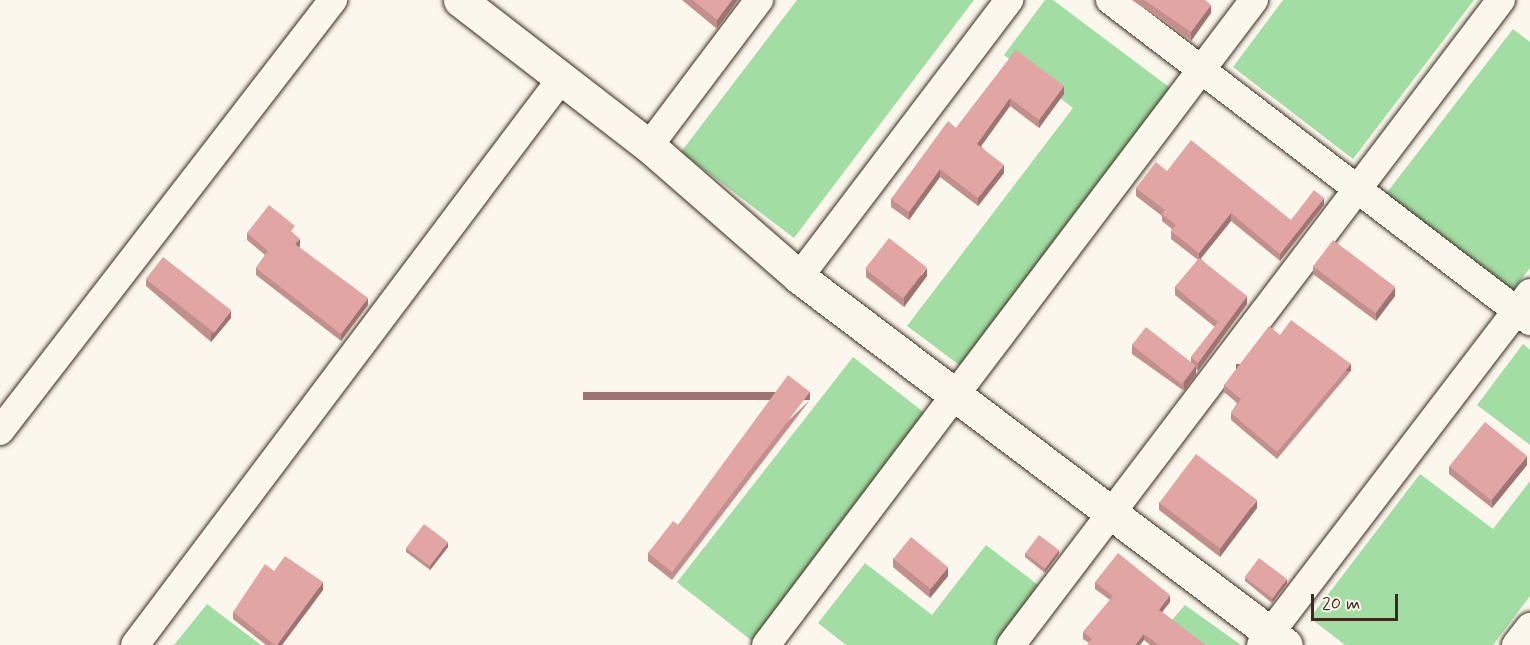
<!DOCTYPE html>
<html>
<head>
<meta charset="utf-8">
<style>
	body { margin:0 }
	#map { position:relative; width:1530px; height:645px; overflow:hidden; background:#fbf7ec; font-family:Mynerve,sans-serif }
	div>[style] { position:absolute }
	.green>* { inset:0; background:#a2dda3; transform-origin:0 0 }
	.roads { filter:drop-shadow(0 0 2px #3b2a1e) drop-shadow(0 0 2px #3b2a1e) }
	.minor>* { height:28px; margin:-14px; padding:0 14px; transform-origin:14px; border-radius:14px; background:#fbf7ec }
	.tertiary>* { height:33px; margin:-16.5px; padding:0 16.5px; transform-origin:16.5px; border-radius:16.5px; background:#fbf7ec }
	.wall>* { inset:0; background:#c28f8d }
	.shaded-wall>* { inset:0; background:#9e7473; transform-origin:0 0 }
	.building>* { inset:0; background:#e1a6a4; transform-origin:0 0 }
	span { translate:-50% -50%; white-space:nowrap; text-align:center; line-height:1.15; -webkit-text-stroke:5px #fbf7ec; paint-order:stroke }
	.scale { position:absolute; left:1311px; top:594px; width:87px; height:27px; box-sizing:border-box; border:3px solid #3b2a1e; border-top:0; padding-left:8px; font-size:18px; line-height:21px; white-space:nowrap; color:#3b2a1e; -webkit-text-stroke:4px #fbf7ec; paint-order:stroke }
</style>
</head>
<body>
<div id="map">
	<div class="green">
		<div style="clip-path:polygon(797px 0,974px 0,794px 238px,681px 152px)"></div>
		<div style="clip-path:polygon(1045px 0,1053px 0,1173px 90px,962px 367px,907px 326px,1073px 108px,1004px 55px)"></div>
		<div style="clip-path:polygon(1283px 0,1474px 0,1353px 159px,1233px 67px)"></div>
		<div style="clip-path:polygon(1513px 29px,1530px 42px,1530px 268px,1511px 292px,1385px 195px)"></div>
		<div style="clip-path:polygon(1523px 344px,1530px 350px,1530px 445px,1477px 405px)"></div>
		<div style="left:853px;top:357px;width:95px;height:286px;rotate:38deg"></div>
		<div style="clip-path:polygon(1420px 474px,1493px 529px,1530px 481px,1530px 596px,1493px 645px,1345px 645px,1310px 618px)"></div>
		<div style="clip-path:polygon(986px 545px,1038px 585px,994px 645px,846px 645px,818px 623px,865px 563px,932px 615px)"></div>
		<div style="clip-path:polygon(207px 604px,261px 645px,174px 645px)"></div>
		<div style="clip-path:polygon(1185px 605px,1241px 645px,1150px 645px)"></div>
	</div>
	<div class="roads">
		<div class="minor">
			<div style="left:1110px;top:0;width:529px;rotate:37.39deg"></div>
			<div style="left:649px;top:146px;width:183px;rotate:-53deg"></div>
			<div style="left:799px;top:277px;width:348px;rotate:-52.8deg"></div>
			<div style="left:0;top:431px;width:545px;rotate:-52.31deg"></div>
			<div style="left:135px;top:645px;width:708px;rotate:-53.03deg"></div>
			<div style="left:766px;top:645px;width:809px;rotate:-52.89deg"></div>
			<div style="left:1011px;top:645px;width:810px;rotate:-52.78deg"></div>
			<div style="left:1261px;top:645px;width:443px;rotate:-52.6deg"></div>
			<div style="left:1516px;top:645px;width:23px;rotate:-52deg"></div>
		</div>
		<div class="tertiary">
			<div style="left:460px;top:0;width:239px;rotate:37.7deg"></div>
			<div style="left:649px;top:146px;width:199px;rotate:41.1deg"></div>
			<div style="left:799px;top:277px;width:610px;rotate:37.08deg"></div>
		</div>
	</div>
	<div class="wall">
		<div style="clip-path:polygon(682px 0,738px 0,717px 29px)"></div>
		<div style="clip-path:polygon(1132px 0,1205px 0,1211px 13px,1191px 41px)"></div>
		<div style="clip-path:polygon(1016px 50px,1064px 94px,1039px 128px,1010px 106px,981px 146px,1004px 173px,978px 206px,940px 177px,909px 220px,891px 207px,891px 199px,956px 128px)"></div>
		<div style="clip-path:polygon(1167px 171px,1291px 220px,1324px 205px,1280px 261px,1231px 221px,1200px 258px,1247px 304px,1198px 371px,1196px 369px,1196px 375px,1184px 391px,1132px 354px,1132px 345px,1191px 362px,1191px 357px,1215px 327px,1175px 295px,1175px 287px,1198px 260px,1171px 239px,1171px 231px,1172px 229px,1162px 221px,1162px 216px,1136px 196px,1136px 188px)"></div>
		<div style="clip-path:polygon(247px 233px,294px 234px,300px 246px,299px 247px,368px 305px,341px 341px,256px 275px,256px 268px,265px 255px,247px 240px)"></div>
		<div style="clip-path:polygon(1313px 266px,1395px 296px,1376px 321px,1313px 274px)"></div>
		<div style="clip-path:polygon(866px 269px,927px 276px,904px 307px,866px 277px)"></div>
		<div style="clip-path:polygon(146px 279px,231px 318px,211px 342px,146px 286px)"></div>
		<div style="clip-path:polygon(1280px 335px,1351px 371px,1277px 459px,1231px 420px,1231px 413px,1237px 403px,1224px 392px,1224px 385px)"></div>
		<div style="clip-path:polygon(810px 400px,672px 580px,648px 561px,648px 553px)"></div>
		<div style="clip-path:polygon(1527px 465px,1492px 508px,1449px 474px,1449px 466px)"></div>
		<div style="clip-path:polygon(1159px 502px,1257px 508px,1220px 557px,1159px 510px)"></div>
		<div style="clip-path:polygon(448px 547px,430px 570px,406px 552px,406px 548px)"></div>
		<div style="clip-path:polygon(1025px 553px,1059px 554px,1045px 573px,1025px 557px)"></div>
		<div style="clip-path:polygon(893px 558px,948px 576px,930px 598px,893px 567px)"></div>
		<div style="clip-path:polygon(274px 571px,323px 590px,282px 645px,266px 645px,233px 619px,233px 612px)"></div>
		<div style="clip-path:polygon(1245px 577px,1287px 584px,1272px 603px,1245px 581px)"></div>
		<div style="clip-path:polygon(1095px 582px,1170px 602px,1162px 612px,1205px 645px,1150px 645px,1144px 640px,1089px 643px,1083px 639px,1083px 632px,1110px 600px,1095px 589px)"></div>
	</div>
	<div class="shaded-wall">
		<div style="clip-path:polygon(732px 0,738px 0,717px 29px,717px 20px)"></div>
		<div style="clip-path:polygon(1211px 5px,1211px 13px,1191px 41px,1191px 32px)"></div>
		<div style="clip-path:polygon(1064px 86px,1064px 94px,1039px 128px,1039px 120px)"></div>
		<div style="clip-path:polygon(1010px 98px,1010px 106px,977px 152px,977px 144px)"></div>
		<div style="clip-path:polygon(1004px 165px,1004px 173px,978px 206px,978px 198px)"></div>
		<div style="clip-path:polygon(940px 169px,940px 177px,909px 220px,909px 212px)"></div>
		<div style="clip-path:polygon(1324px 198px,1324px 205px,1280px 261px,1280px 254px)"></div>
		<div style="clip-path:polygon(1231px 213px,1231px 221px,1199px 261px,1199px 253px)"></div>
		<div style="clip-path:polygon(300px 239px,300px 246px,295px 252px,295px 244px)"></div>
		<div style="clip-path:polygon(927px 268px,927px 276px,904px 307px,904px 298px)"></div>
		<div style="clip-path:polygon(1395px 287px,1395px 296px,1376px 321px,1376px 313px)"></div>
		<div style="clip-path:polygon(1247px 296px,1247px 304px,1198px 371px,1198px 363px)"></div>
		<div style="clip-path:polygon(368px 298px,368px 305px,341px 341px,341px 334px)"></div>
		<div style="clip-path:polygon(231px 311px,231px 318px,211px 342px,211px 335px)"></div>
		<div style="left:1351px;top:364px;width:7px;height:115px;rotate:90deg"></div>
		<div style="clip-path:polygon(1196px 366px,1196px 375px,1184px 391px,1184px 382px)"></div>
		<div style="left:810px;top:392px;width:8px;height:227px;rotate:90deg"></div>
		<div style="clip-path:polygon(1527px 456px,1527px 465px,1492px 508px,1492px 500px)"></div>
		<div style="clip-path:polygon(1257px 500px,1257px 508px,1220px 557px,1220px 549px)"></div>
		<div style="clip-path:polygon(448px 542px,448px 547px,430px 570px,430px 566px)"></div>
		<div style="clip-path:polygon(1059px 550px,1059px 554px,1045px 573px,1045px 568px)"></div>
		<div style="clip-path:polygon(948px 567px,948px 576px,930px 598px,930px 589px)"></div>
		<div style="clip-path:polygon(1287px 579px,1287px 584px,1272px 603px,1272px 599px)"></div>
		<div style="clip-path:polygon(323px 582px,323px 590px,282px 645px,277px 645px)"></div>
		<div style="clip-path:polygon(1170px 595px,1170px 602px,1159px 616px,1159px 610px)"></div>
		<div style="clip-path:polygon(1144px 634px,1144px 640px,1140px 645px,1135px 645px)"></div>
	</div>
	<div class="building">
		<div style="clip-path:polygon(693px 0,732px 0,717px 20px)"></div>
		<div style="clip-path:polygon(1144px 0,1205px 0,1211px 5px,1191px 32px)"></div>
		<div style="clip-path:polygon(1016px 50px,1064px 86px,1039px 120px,1010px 98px,977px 144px,1004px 165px,978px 198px,940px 169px,909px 212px,891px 199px,948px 121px,956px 128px)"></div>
		<div style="clip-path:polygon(1191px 140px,1291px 220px,1314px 190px,1324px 198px,1280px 254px,1231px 213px,1199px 253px,1171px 231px,1176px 225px,1162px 214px,1165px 210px,1136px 188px,1156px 162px,1167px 171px)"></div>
		<div style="clip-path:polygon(269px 205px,295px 226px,291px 231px,300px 239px,295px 244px,368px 298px,341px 334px,256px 268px,268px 251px,247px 233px)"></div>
		<div style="left:889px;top:238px;width:48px;height:39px;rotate:38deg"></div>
		<div style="left:1333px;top:240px;width:78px;height:33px;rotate:37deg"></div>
		<div style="left:163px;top:257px;width:87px;height:28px;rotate:38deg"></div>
		<div style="clip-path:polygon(1199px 258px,1247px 296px,1198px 363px,1191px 357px,1218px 322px,1175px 287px)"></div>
		<div style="clip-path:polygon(1291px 320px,1351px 364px,1277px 452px,1231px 413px,1241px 399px,1224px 385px,1269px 326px,1280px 335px)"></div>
		<div style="left:1146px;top:327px;width:63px;height:23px;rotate:38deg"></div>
		<div style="clip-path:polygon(788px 375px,810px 392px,672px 572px,648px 553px,673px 521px,678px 525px)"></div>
		<div style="left:1485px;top:422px;width:54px;height:57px;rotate:39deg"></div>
		<div style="left:1196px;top:454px;width:76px;height:61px;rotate:37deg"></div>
		<div style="left:424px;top:524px;width:30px;height:30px;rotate:37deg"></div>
		<div style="left:1039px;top:535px;width:25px;height:23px;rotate:37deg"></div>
		<div style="left:911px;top:537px;width:48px;height:28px;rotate:39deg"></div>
		<div style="clip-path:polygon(1118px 553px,1170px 595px,1159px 610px,1205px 645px,1159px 645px,1144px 634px,1135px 645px,1087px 645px,1092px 639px,1083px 632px,1113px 596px,1095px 582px)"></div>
		<div style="clip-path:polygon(285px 556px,323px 582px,277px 645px,275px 645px,233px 612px,265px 564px,274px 571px)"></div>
		<div style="left:1259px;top:558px;width:35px;height:24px;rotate:37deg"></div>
	</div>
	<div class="scale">20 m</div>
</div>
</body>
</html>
